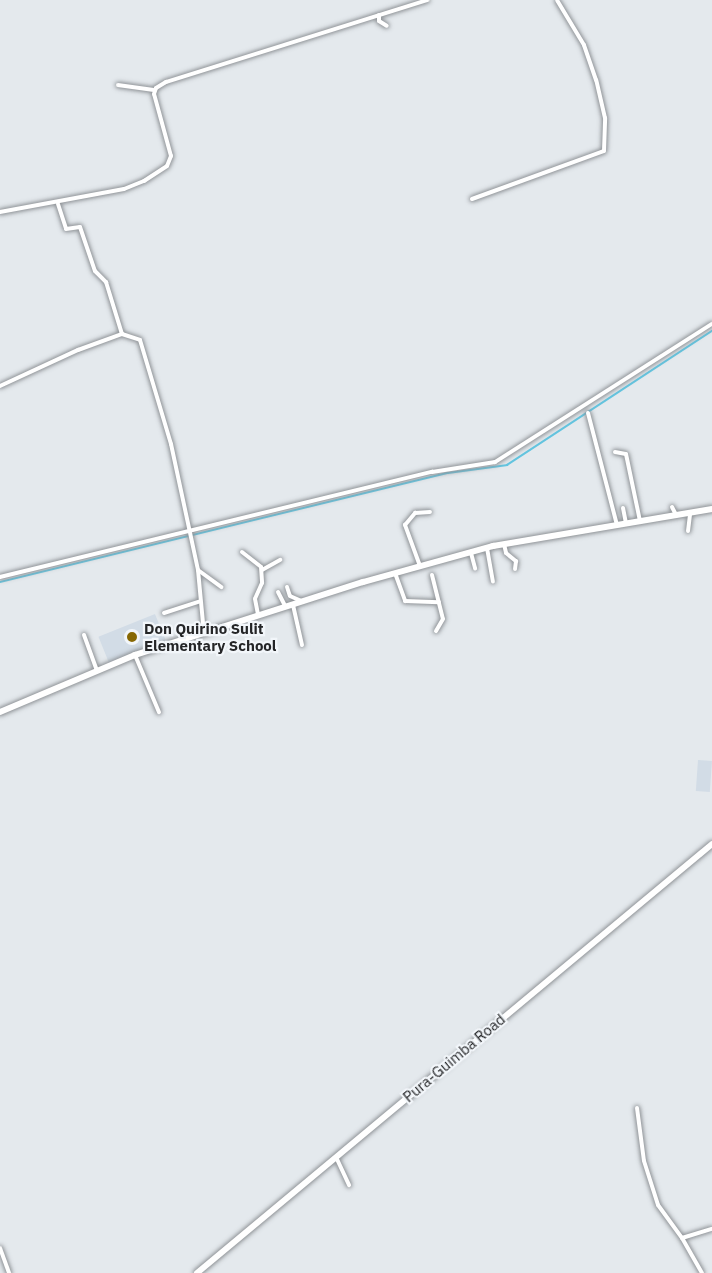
<!DOCTYPE html>
<html>
<head>
<meta charset="utf-8">
<style>
	body { margin:0 }
	#map { position:relative; width:712px; height:1273px; overflow:hidden; background:#e4e9ed; font-family:"IBM Plex Sans",sans-serif }
	div>[style] { position:absolute }
	.built>* { inset:0; background:#d2dce6; transform-origin:0 0 }
	.stream>* { height:1.5px; margin:-0.75px; padding:0 0.75px; transform-origin:0.75px; border-radius:0.75px; background:#63c5e0 }
	.roads { filter:drop-shadow(0 0 2px #8f9397) drop-shadow(0 0 2px #8f9397) }
	.street>* { height:4px; margin:-2px; padding:0 2px; transform-origin:2px; border-radius:2px; background:#fff }
	.secondary>* { height:6px; margin:-3px; padding:0 3px; transform-origin:3px; border-radius:3px; background:#fff }
	.dots>* { width:16px; height:16px; translate:-50% -50%; box-sizing:border-box; border:3px solid #f2f6fa; border-radius:50% }
	span { translate:-50% -50%; white-space:nowrap; text-align:center; line-height:1.15; -webkit-text-stroke:4.5px #f2f6fa; paint-order:stroke }
	.poi-label { font-size:15px; color:#242527; font-weight:700 }
	.left { translate:0 -50%; text-align:left }
	.street-label { font-size:15px; color:#242527 }
</style>
</head>
<body>
<div id="map">
	<div class="built">
		<div style="left:155px;top:614px;width:31px;height:61px;rotate:68deg"></div>
		<div style="left:698px;top:760px;width:14px;height:31px;rotate:4deg"></div>
	</div>
	<div class="stream">
		<div style="left:0;top:582px;width:461px;rotate:-13.7deg"></div>
		<div style="left:448px;top:473px;width:60px;rotate:-7.7deg"></div>
		<div style="left:507px;top:465px;width:245px;rotate:-33.2deg"></div>
	</div>
	<div class="roads">
		<div class="street">
			<div style="left:379px;top:15px;width:6px;rotate:90deg"></div>
			<div style="left:379px;top:21px;width:9px;rotate:32deg"></div>
			<div style="left:118px;top:85px;width:36px;rotate:8deg"></div>
			<div style="left:472px;top:199px;width:140px;rotate:-20deg"></div>
			<div style="left:604px;top:151px;width:33px;rotate:-88deg"></div>
			<div style="left:605px;top:118px;width:39px;rotate:-103deg"></div>
			<div style="left:596px;top:80px;width:37px;rotate:-109deg"></div>
			<div style="left:584px;top:45px;width:52px;rotate:-121deg"></div>
			<div style="left:58px;top:204px;width:26px;rotate:72deg"></div>
			<div style="left:66px;top:229px;width:14px;rotate:-8deg"></div>
			<div style="left:80px;top:227px;width:46px;rotate:71.2deg"></div>
			<div style="left:95px;top:271px;width:16px;rotate:45deg"></div>
			<div style="left:106px;top:282px;width:54px;rotate:72.9deg"></div>
			<div style="left:0;top:212px;width:126px;rotate:-10.5deg"></div>
			<div style="left:124px;top:189px;width:22px;rotate:-22deg"></div>
			<div style="left:144px;top:181px;width:27px;rotate:-33deg"></div>
			<div style="left:167px;top:166px;width:11px;rotate:-68deg"></div>
			<div style="left:171px;top:156px;width:64px;rotate:-105.3deg"></div>
			<div style="left:154px;top:94px;width:6px;rotate:-72deg"></div>
			<div style="left:156px;top:88px;width:12px;rotate:-31deg"></div>
			<div style="left:166px;top:82px;width:274px;rotate:-17.4deg"></div>
			<div style="left:0;top:386px;width:86px;rotate:-24.8deg"></div>
			<div style="left:78px;top:350px;width:47px;rotate:-20deg"></div>
			<div style="left:122px;top:334px;width:19px;rotate:18deg"></div>
			<div style="left:140px;top:340px;width:109px;rotate:73.4deg"></div>
			<div style="left:171px;top:444px;width:129px;rotate:77.9deg"></div>
			<div style="left:198px;top:570px;width:63px;rotate:84.6deg"></div>
			<div style="left:588px;top:413px;width:116px;rotate:75.5deg"></div>
			<div style="left:615px;top:452px;width:11px;rotate:10deg"></div>
			<div style="left:626px;top:454px;width:68px;rotate:78.2deg"></div>
			<div style="left:672px;top:507px;width:9px;rotate:63deg"></div>
			<div style="left:623px;top:508px;width:15px;rotate:79deg"></div>
			<div style="left:688px;top:531px;width:17px;rotate:-83deg"></div>
			<div style="left:504px;top:544px;width:9px;rotate:77deg"></div>
			<div style="left:506px;top:553px;width:13px;rotate:39deg"></div>
			<div style="left:516px;top:561px;width:8px;rotate:97deg"></div>
			<div style="left:487px;top:548px;width:34px;rotate:80deg"></div>
			<div style="left:242px;top:552px;width:24px;rotate:38deg"></div>
			<div style="left:261px;top:567px;width:16px;rotate:86deg"></div>
			<div style="left:262px;top:583px;width:17px;rotate:114deg"></div>
			<div style="left:255px;top:599px;width:16px;rotate:79deg"></div>
			<div style="left:471px;top:553px;width:16px;rotate:75deg"></div>
			<div style="left:420px;top:566px;width:44px;rotate:-110.1deg"></div>
			<div style="left:405px;top:525px;width:16px;rotate:-50deg"></div>
			<div style="left:415px;top:513px;width:15px;rotate:-4deg"></div>
			<div style="left:198px;top:570px;width:29px;rotate:36deg"></div>
			<div style="left:262px;top:570px;width:21px;rotate:-29deg"></div>
			<div style="left:395px;top:573px;width:30px;rotate:70deg"></div>
			<div style="left:405px;top:601px;width:34px;rotate:2deg"></div>
			<div style="left:432px;top:575px;width:45px;rotate:76deg"></div>
			<div style="left:443px;top:619px;width:14px;rotate:120deg"></div>
			<div style="left:0;top:577px;width:445px;rotate:-13.7deg"></div>
			<div style="left:432px;top:472px;width:64px;rotate:-9deg"></div>
			<div style="left:495px;top:462px;width:257px;rotate:-32.5deg"></div>
			<div style="left:287px;top:587px;width:9px;rotate:72deg"></div>
			<div style="left:290px;top:596px;width:12px;rotate:24deg"></div>
			<div style="left:278px;top:592px;width:16px;rotate:63deg"></div>
			<div style="left:293px;top:605px;width:41px;rotate:77.3deg"></div>
			<div style="left:164px;top:613px;width:36px;rotate:-18deg"></div>
			<div style="left:84px;top:635px;width:38px;rotate:70deg"></div>
			<div style="left:135px;top:655px;width:62px;rotate:67.2deg"></div>
			<div style="left:637px;top:1108px;width:53px;rotate:82.5deg"></div>
			<div style="left:644px;top:1161px;width:46px;rotate:72.3deg"></div>
			<div style="left:658px;top:1205px;width:41px;rotate:54deg"></div>
			<div style="left:336px;top:1157px;width:31px;rotate:65deg"></div>
			<div style="left:0;top:1248px;width:27px;rotate:70deg"></div>
			<div style="left:702px;top:1273px;width:40px;rotate:-119.7deg"></div>
			<div style="left:682px;top:1238px;width:31px;rotate:-17deg"></div>
		</div>
		<div class="secondary">
			<div style="left:0;top:712px;width:147px;rotate:-22.9deg"></div>
			<div style="left:135px;top:655px;width:239px;rotate:-17.8deg"></div>
			<div style="left:363px;top:582px;width:135px;rotate:-15.5deg"></div>
			<div style="left:493px;top:546px;width:222px;rotate:-9.6deg"></div>
			<div style="left:197px;top:1273px;width:670px;rotate:-39.79deg"></div>
		</div>
	</div>
	<div class="dots">
		<div style="left:132px;top:637px;background:#876804"></div>
	</div>
	<div class="poi-label">
		<span class="left" style="left:144px;top:637px">Don Quirino Sulit<br>Elementary School</span>
	</div>
	<div class="street-label">
		<span style="left:454px;top:1058px;rotate:-40deg">Pura-Guimba Road</span>
	</div>
</div>
</body>
</html>
